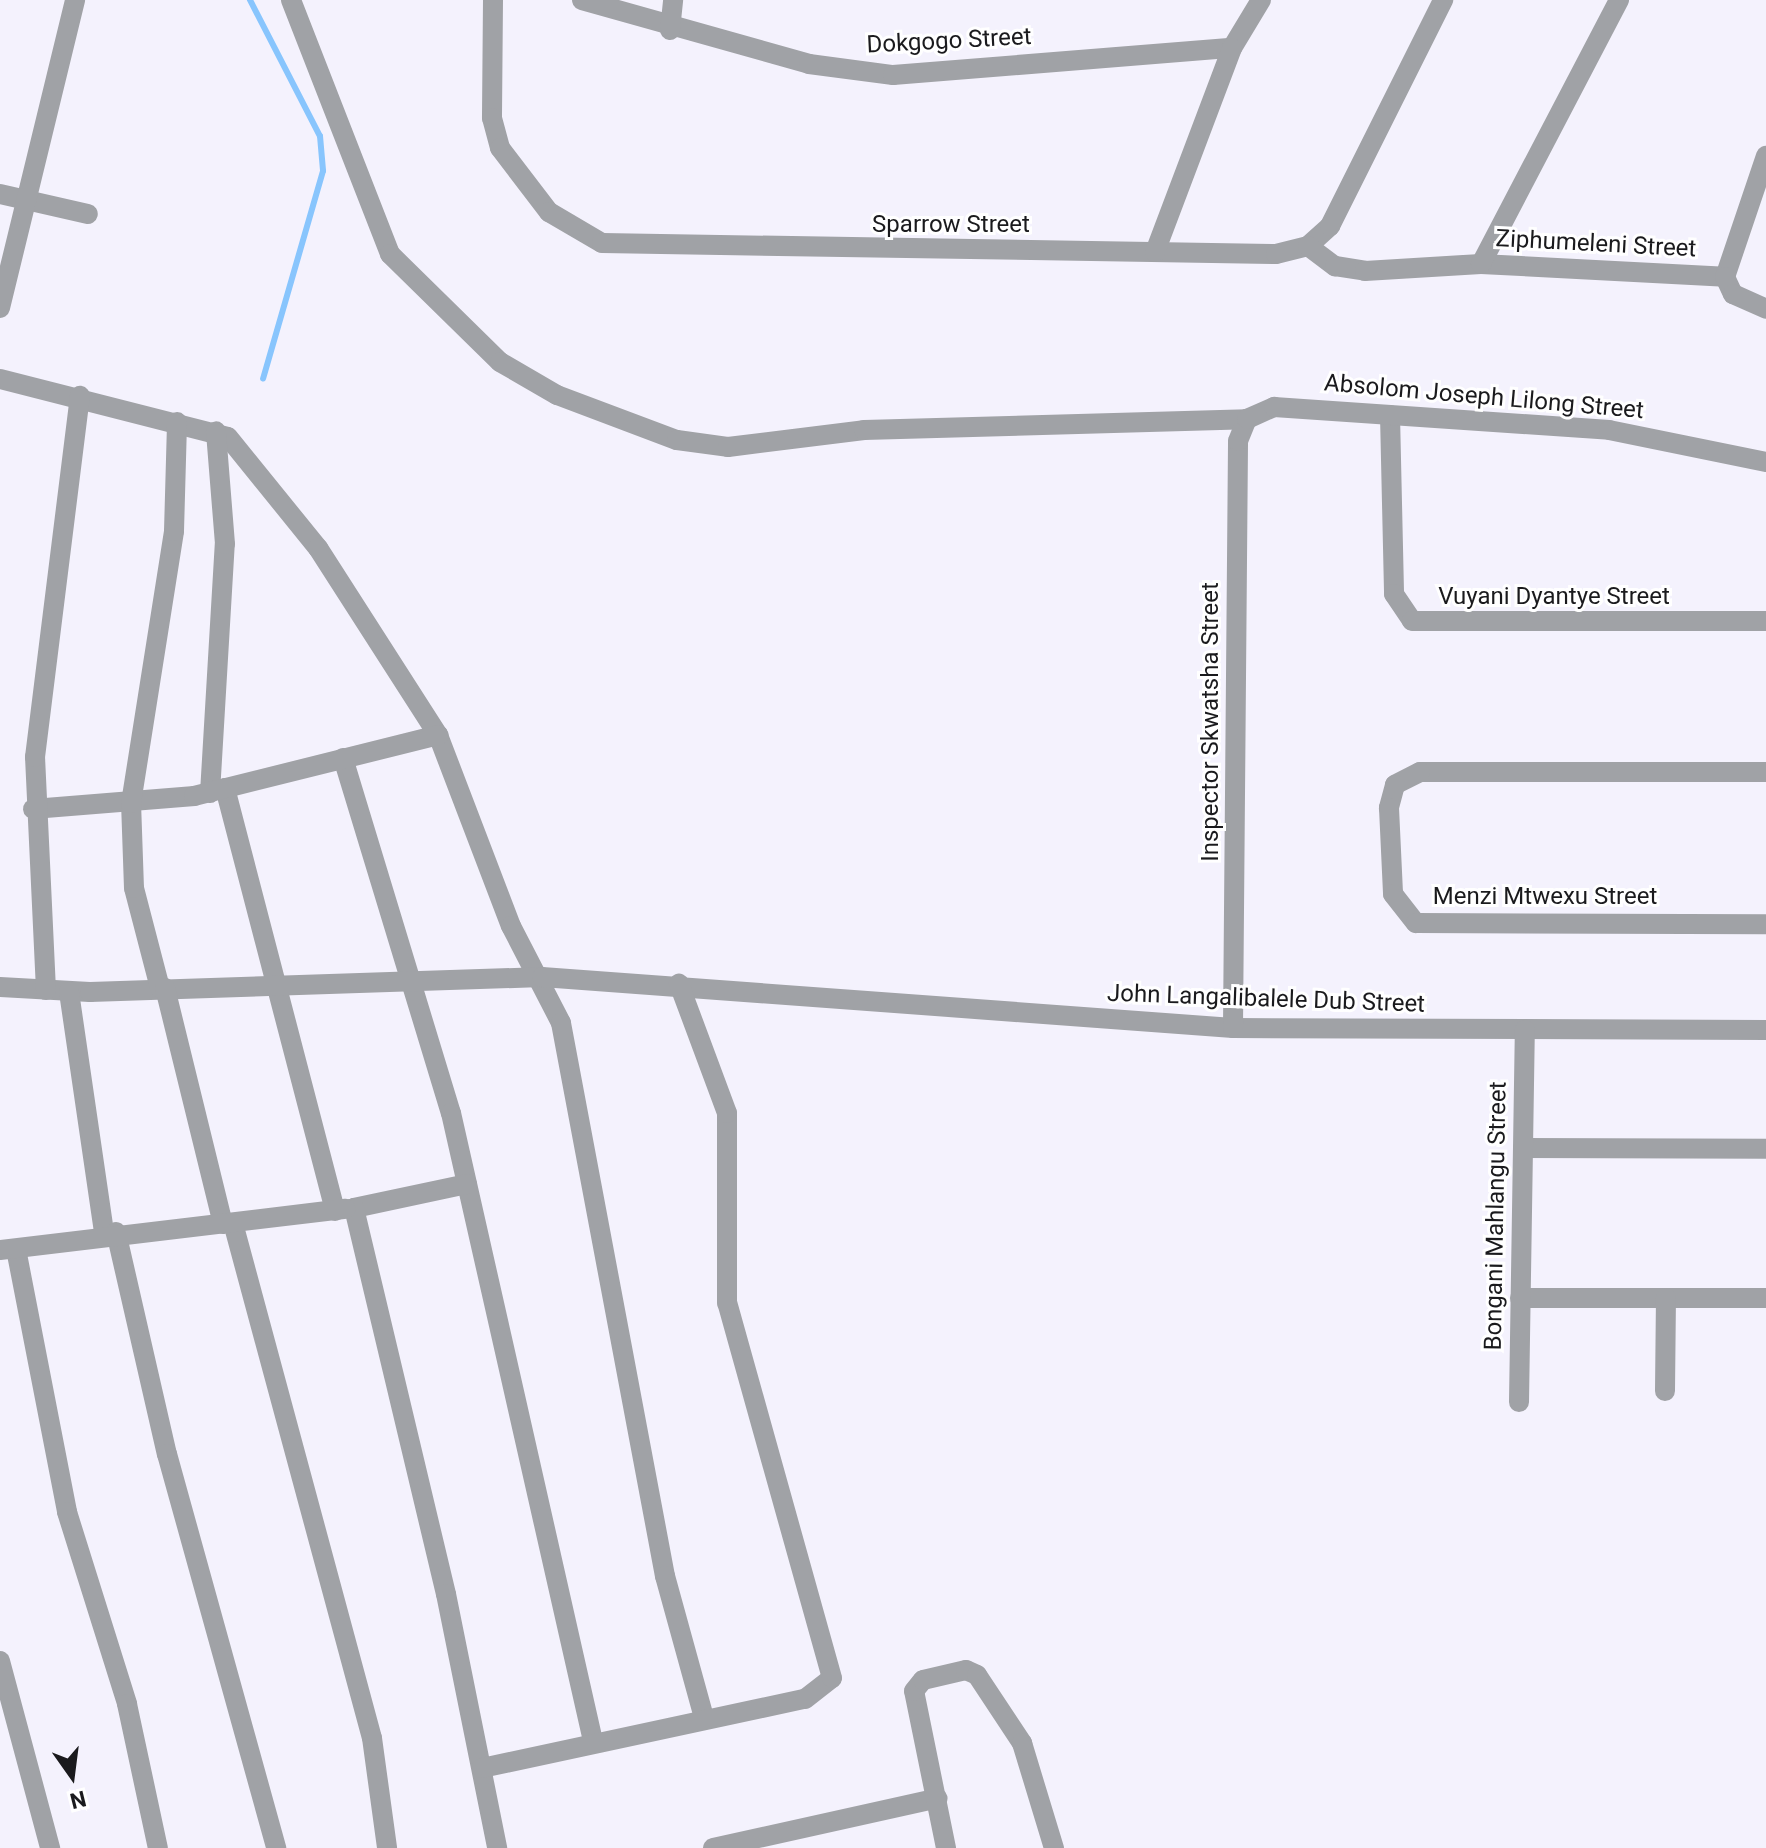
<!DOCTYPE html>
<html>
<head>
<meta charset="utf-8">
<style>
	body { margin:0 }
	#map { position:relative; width:1766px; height:1848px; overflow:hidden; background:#f4f2fd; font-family:Roboto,sans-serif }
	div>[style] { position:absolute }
	.stream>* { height:6px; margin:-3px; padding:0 3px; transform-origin:3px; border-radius:3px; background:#88c5fd }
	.minor>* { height:20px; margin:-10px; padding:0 10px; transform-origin:10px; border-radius:10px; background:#a0a2a6 }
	span { translate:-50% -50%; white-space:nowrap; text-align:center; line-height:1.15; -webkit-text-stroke:6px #fff; paint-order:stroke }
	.street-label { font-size:24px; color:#1a1a1d }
	.north { position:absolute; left:32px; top:1736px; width:80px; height:80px; -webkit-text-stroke:6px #fff; paint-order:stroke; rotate:166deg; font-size:22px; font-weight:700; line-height:32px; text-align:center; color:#1a1a1d }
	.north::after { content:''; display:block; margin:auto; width:28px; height:36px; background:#1a1a1d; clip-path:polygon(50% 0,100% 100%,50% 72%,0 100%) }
</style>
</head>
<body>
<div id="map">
	<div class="stream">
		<div style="left:250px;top:0;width:153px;rotate:62.8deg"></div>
		<div style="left:320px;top:136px;width:35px;rotate:85deg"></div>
		<div style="left:323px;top:171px;width:216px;rotate:106.1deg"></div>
	</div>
	<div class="minor">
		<div style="left:291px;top:0;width:273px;rotate:68.7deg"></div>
		<div style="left:390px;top:254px;width:154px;rotate:44.5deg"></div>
		<div style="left:500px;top:362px;width:66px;rotate:30.1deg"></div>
		<div style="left:557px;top:395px;width:128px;rotate:20.6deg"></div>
		<div style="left:677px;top:440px;width:51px;rotate:7.8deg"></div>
		<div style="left:728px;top:447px;width:137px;rotate:-7.1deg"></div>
		<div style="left:864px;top:430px;width:383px;rotate:-1.6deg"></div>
		<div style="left:493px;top:0;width:118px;rotate:90.5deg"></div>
		<div style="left:492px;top:118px;width:31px;rotate:75deg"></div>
		<div style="left:500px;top:148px;width:81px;rotate:52.6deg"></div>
		<div style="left:549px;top:212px;width:61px;rotate:30.3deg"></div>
		<div style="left:602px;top:243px;width:674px;rotate:0.94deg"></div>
		<div style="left:1276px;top:254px;width:33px;rotate:-14deg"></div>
		<div style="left:1308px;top:246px;width:30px;rotate:-42deg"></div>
		<div style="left:1330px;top:226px;width:253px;rotate:-63.4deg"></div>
		<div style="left:582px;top:0;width:236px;rotate:15.7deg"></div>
		<div style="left:809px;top:64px;width:85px;rotate:7.5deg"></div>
		<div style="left:893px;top:75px;width:340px;rotate:-4.6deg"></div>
		<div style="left:1232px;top:48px;width:56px;rotate:-58.9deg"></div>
		<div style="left:670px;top:30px;width:30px;rotate:-84deg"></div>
		<div style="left:0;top:194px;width:90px;rotate:12.8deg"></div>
		<div style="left:1308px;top:246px;width:34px;rotate:37deg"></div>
		<div style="left:1335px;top:266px;width:30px;rotate:9deg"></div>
		<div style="left:1365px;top:271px;width:116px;rotate:-3.5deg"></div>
		<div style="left:1481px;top:264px;width:244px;rotate:3deg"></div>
		<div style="left:1155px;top:252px;width:218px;rotate:-69.3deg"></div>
		<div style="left:1481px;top:264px;width:298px;rotate:-62.4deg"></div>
		<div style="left:1725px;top:277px;width:128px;rotate:-71.3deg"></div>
		<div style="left:1725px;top:277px;width:19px;rotate:65deg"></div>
		<div style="left:1733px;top:294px;width:36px;rotate:24deg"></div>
		<div style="left:0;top:308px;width:317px;rotate:-76.3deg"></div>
		<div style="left:0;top:379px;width:235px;rotate:14.3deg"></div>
		<div style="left:228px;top:437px;width:143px;rotate:51deg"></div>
		<div style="left:318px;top:548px;width:222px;rotate:57.3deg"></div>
		<div style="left:438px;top:735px;width:204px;rotate:69.1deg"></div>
		<div style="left:511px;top:926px;width:109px;rotate:62.7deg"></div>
		<div style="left:561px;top:1023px;width:563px;rotate:79.35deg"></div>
		<div style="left:665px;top:1576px;width:147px;rotate:74.6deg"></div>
		<div style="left:1390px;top:415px;width:179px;rotate:88.7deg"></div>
		<div style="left:1394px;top:594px;width:32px;rotate:56deg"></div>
		<div style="left:1412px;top:621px;width:354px"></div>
		<div style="left:343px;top:758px;width:371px;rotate:73.1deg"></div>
		<div style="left:451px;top:1113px;width:644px;rotate:77.26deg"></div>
		<div style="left:1766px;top:772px;width:346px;rotate:180deg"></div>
		<div style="left:1420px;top:772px;width:28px;rotate:153deg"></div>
		<div style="left:1395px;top:785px;width:24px;rotate:105deg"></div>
		<div style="left:1389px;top:808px;width:86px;rotate:87.3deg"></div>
		<div style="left:1393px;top:894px;width:37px;rotate:52deg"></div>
		<div style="left:1416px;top:923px;width:350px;rotate:0.2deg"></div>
		<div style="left:225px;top:788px;width:437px;rotate:75.4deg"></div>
		<div style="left:210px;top:793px;width:249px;rotate:-86.6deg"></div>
		<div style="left:225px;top:544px;width:113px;rotate:-94.6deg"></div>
		<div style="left:33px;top:809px;width:162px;rotate:-4.6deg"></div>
		<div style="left:194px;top:796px;width:252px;rotate:-14deg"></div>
		<div style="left:0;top:987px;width:90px;rotate:3.2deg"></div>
		<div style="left:90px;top:992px;width:452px;rotate:-1.9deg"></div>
		<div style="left:542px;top:977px;width:693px;rotate:4.22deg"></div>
		<div style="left:1233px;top:1028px;width:533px;rotate:0.21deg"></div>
		<div style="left:160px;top:988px;width:103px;rotate:-104.6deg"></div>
		<div style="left:134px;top:888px;width:85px;rotate:-92deg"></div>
		<div style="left:131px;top:803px;width:275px;rotate:-81deg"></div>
		<div style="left:174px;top:531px;width:109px;rotate:-88.4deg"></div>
		<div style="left:165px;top:988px;width:243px;rotate:76.2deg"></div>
		<div style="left:46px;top:990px;width:233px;rotate:-92.7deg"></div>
		<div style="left:35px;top:757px;width:364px;rotate:-82.9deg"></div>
		<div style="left:69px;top:992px;width:244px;rotate:81.7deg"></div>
		<div style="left:1233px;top:1028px;width:587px;rotate:-89.51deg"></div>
		<div style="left:1238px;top:441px;width:24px;rotate:-68deg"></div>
		<div style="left:1247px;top:419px;width:30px;rotate:-24deg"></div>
		<div style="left:1274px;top:407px;width:336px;rotate:3.9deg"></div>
		<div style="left:1609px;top:430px;width:160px;rotate:11.5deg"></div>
		<div style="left:1523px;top:1148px;width:243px;rotate:0.2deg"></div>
		<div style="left:467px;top:1184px;width:116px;rotate:168deg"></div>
		<div style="left:354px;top:1208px;width:397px;rotate:76.6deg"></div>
		<div style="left:446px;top:1594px;width:259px;rotate:78.6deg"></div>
		<div style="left:233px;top:1223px;width:533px;rotate:74.9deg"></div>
		<div style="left:372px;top:1738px;width:111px;rotate:82.2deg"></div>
		<div style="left:116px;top:1232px;width:228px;rotate:77.1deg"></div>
		<div style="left:167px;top:1454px;width:409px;rotate:74.5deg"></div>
		<div style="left:16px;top:1249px;width:268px;rotate:79deg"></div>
		<div style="left:67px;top:1512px;width:201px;rotate:72.6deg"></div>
		<div style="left:127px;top:1704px;width:147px;rotate:77.9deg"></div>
		<div style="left:0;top:1250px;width:348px;rotate:-6.8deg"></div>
		<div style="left:1520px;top:1298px;width:246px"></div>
		<div style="left:1665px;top:1391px;width:93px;rotate:-89.4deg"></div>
		<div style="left:1519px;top:1402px;width:372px;rotate:-89.1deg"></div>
		<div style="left:0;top:1661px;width:194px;rotate:75deg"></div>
		<div style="left:482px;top:1768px;width:330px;rotate:-12.1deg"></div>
		<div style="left:805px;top:1699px;width:34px;rotate:-38deg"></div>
		<div style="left:832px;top:1678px;width:389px;rotate:-105.6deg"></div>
		<div style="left:727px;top:1303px;width:190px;rotate:-90deg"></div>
		<div style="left:727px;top:1113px;width:138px;rotate:-110.4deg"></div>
		<div style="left:713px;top:1848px;width:230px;rotate:-12.5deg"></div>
		<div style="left:946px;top:1848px;width:160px;rotate:-101.5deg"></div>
		<div style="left:914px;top:1691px;width:14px;rotate:-51deg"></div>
		<div style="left:923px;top:1680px;width:44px;rotate:-13.1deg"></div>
		<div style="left:966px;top:1670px;width:12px;rotate:24deg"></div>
		<div style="left:977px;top:1675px;width:82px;rotate:56.5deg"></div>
		<div style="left:1022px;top:1743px;width:110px;rotate:73.1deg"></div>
	</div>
	<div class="street-label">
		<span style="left:949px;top:41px;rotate:-3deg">Dokgogo Street</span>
		<span style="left:951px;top:225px">Sparrow Street</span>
		<span style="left:1596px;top:244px;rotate:3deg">Ziphumeleni Street</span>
		<span style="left:1484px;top:397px;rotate:5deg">Absolom Joseph Lilong Street</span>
		<span style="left:1554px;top:597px">Vuyani Dyantye Street</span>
		<span style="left:1211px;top:722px;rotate:-90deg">Inspector Skwatsha Street</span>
		<span style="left:1545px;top:897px">Menzi Mtwexu Street</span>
		<span style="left:1266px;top:999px;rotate:2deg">John Langalibalele Dub Street</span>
		<span style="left:1496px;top:1216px;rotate:-89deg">Bongani Mahlangu Street</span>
	</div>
	<div class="north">N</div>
</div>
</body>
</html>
